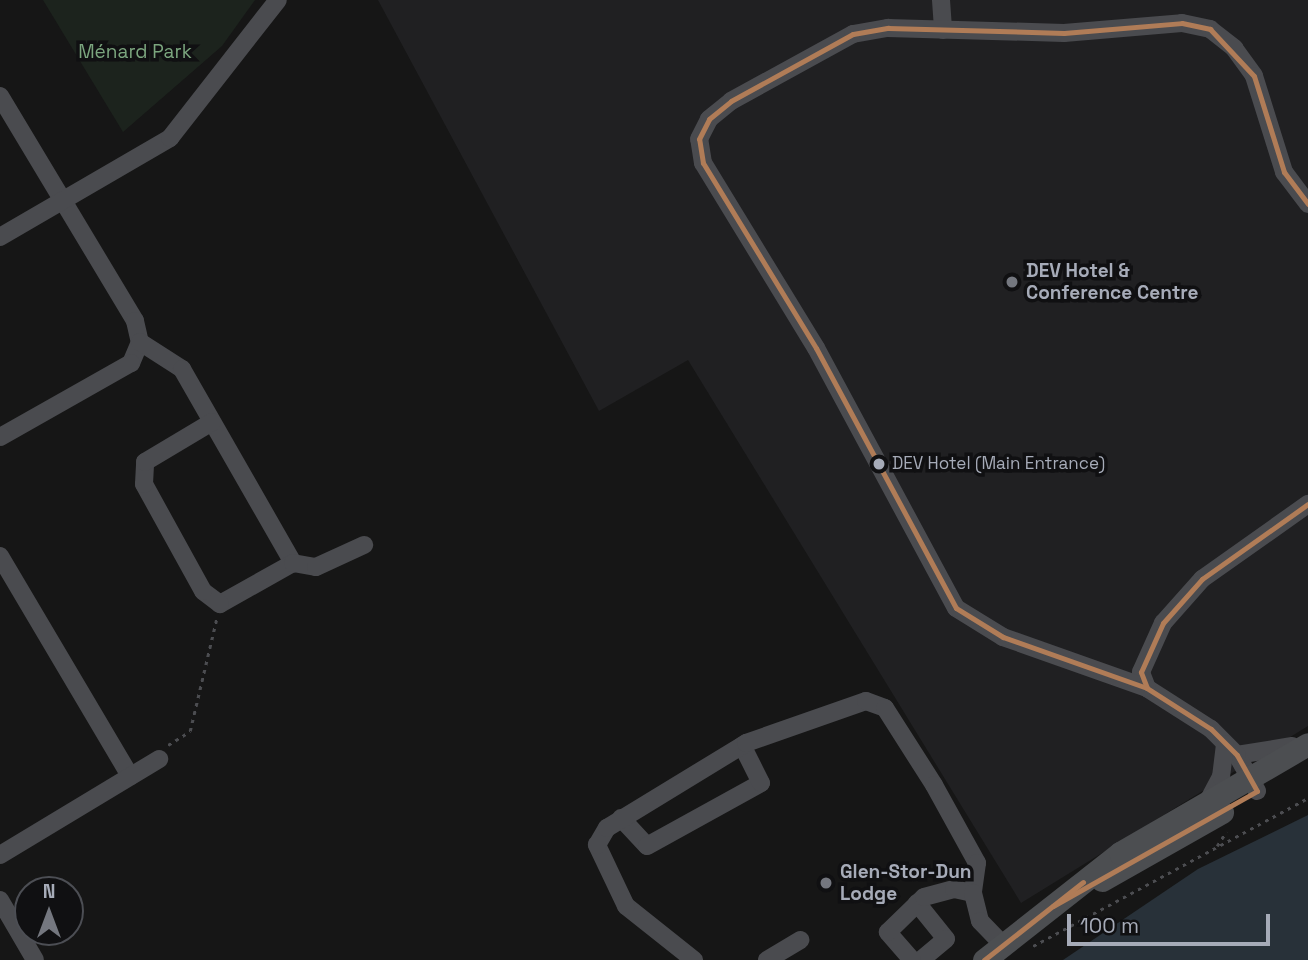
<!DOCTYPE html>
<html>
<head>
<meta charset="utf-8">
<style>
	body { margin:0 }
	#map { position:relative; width:1308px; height:960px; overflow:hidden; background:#161616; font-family:"Space Grotesk",sans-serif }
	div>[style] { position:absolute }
	.built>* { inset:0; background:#202022 }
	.green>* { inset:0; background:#1c231d }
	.water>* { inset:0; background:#283139 }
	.path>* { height:2.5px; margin-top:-1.25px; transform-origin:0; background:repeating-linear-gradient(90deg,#4c4d51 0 3.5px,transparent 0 8.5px) }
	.minor>* { height:18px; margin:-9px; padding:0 9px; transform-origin:9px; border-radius:9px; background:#4a4b4f }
	.major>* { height:23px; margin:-11.5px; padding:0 11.5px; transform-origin:11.5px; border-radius:11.5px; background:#4c4e51 }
	.bus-1>* { height:5px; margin:-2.5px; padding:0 2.5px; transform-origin:2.5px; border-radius:2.5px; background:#b07c57 }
	.dots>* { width:19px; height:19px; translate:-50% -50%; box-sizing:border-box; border:4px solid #101012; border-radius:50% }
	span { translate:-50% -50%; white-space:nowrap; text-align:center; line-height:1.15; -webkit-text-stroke:7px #101012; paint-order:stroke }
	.bus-label { font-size:17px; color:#a6abb8 }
	.left { translate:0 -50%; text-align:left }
	.park-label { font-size:19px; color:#7ba57e }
	.poi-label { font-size:19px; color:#a6abb8; font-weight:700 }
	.north { position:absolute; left:14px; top:876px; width:70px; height:70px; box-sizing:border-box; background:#101012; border:2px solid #4c4e54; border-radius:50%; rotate:0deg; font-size:19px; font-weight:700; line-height:28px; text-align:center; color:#a6abb8 }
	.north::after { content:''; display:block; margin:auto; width:24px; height:32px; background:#74777f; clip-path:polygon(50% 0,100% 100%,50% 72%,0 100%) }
	.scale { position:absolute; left:1067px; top:914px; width:203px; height:32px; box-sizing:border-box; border:4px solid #a6abb8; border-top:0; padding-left:9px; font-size:21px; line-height:24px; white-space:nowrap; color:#a6abb8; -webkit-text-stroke:5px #101012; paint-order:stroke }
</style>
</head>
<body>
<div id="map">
	<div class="built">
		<div style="clip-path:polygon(378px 0,1308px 0,1308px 726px,1021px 903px,688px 360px,599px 411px)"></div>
	</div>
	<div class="green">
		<div style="clip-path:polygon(43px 0,255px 0,222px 46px,123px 132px)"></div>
	</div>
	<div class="water">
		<div style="clip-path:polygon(1308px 815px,1308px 960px,1063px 960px,1198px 869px)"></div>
	</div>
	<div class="path">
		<div style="left:168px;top:745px;width:26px;rotate:-32deg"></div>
		<div style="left:190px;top:731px;width:117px;rotate:-76.7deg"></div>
		<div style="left:1217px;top:846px;width:17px;rotate:-57deg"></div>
		<div style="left:1033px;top:946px;width:312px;rotate:-28.3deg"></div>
	</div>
	<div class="minor">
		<div style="left:941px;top:0;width:30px;rotate:86deg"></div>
		<div style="left:0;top:96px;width:262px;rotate:59deg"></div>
		<div style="left:135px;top:321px;width:22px;rotate:77deg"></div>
		<div style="left:140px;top:342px;width:23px;rotate:113deg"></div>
		<div style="left:131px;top:363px;width:150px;rotate:150.5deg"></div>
		<div style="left:0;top:237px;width:197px;rotate:-30.2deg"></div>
		<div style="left:170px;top:138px;width:175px;rotate:-52deg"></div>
		<div style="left:140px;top:342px;width:50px;rotate:32.7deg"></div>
		<div style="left:182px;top:369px;width:224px;rotate:60.2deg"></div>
		<div style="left:293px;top:563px;width:84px;rotate:150.7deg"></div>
		<div style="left:220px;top:604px;width:21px;rotate:-143deg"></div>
		<div style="left:203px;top:591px;width:122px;rotate:-118.9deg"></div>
		<div style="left:144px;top:484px;width:22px;rotate:-87deg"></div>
		<div style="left:145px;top:462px;width:78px;rotate:-30.8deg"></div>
		<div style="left:0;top:556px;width:256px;rotate:59.4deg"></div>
		<div style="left:293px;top:563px;width:23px;rotate:10deg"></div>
		<div style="left:316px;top:567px;width:53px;rotate:-24.6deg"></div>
		<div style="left:1147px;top:688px;width:17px;rotate:-111deg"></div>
		<div style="left:1141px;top:672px;width:54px;rotate:-65.8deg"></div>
		<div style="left:1163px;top:623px;width:59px;rotate:-48.4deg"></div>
		<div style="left:1202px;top:579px;width:130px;rotate:-35.3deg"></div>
		<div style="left:1237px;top:755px;width:56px;rotate:-9.3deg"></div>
		<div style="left:1257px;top:791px;width:41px;rotate:-119.1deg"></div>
		<div style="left:1237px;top:755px;width:37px;rotate:-135deg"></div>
		<div style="left:1211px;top:729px;width:76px;rotate:-147.4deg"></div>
		<div style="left:1147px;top:688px;width:153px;rotate:-160.5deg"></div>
		<div style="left:1003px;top:637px;width:55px;rotate:-148.3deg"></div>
		<div style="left:956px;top:608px;width:295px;rotate:-118.3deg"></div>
		<div style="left:816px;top:348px;width:217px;rotate:-121.4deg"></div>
		<div style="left:703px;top:163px;width:24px;rotate:-99deg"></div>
		<div style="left:699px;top:139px;width:22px;rotate:-63deg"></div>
		<div style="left:709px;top:119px;width:28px;rotate:-39deg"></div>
		<div style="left:731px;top:101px;width:139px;rotate:-28.8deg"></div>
		<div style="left:853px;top:34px;width:36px;rotate:-10deg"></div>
		<div style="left:888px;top:28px;width:176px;rotate:1.6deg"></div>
		<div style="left:1064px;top:33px;width:118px;rotate:-4.8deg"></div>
		<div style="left:1182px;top:23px;width:29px;rotate:12deg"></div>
		<div style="left:1210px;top:29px;width:31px;rotate:38deg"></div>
		<div style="left:1234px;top:48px;width:34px;rotate:54deg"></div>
		<div style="left:1254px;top:76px;width:101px;rotate:72.6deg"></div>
		<div style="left:1284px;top:172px;width:40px;rotate:53deg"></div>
		<div style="left:1207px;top:803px;width:30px;rotate:-62deg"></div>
		<div style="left:1221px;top:777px;width:33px;rotate:-83deg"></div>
		<div style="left:621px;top:818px;width:38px;rotate:47deg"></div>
		<div style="left:647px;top:846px;width:130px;rotate:-28.9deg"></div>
		<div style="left:761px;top:783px;width:42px;rotate:-116.6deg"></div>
		<div style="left:0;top:855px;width:186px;rotate:-31.1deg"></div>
		<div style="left:0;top:900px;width:69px;rotate:59.7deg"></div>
		<div style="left:917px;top:903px;width:46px;rotate:51.1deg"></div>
		<div style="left:946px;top:939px;width:33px;rotate:140deg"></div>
		<div style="left:694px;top:960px;width:87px;rotate:-141.5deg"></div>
		<div style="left:626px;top:906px;width:68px;rotate:-115.4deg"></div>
		<div style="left:597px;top:845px;width:20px;rotate:-60deg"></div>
		<div style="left:607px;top:828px;width:163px;rotate:-31.4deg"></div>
		<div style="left:746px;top:743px;width:127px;rotate:-19.3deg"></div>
		<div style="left:866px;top:701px;width:20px;rotate:20deg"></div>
		<div style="left:885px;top:708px;width:91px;rotate:57.5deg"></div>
		<div style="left:934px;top:785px;width:89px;rotate:61.1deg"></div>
		<div style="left:977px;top:863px;width:30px;rotate:98deg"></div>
		<div style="left:767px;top:960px;width:39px;rotate:-31deg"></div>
		<div style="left:912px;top:960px;width:37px;rotate:-131deg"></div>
		<div style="left:888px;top:932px;width:50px;rotate:-44.2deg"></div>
		<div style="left:924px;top:897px;width:31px;rotate:-15deg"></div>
		<div style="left:954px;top:889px;width:19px;rotate:12deg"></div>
		<div style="left:973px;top:893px;width:29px;rotate:76deg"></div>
		<div style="left:980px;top:921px;width:32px;rotate:46deg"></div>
	</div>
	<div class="major">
		<div style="left:1102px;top:880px;width:138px;rotate:-29.5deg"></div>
		<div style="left:984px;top:960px;width:173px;rotate:-38.2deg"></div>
		<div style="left:1120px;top:853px;width:217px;rotate:-30.1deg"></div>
	</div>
	<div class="bus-1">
		<div style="left:1147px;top:688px;width:17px;rotate:-111deg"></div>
		<div style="left:1141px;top:672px;width:54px;rotate:-65.8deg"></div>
		<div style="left:1163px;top:623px;width:59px;rotate:-48.4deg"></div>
		<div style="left:1202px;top:579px;width:130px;rotate:-35.3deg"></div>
		<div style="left:1053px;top:906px;width:234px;rotate:-29.4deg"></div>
		<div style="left:1257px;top:791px;width:41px;rotate:-119.1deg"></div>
		<div style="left:1237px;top:755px;width:37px;rotate:-135deg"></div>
		<div style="left:1211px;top:729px;width:76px;rotate:-147.4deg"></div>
		<div style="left:1147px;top:688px;width:153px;rotate:-160.5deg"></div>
		<div style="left:1003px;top:637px;width:55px;rotate:-148.3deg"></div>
		<div style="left:956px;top:608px;width:295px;rotate:-118.3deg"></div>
		<div style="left:816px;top:348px;width:217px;rotate:-121.4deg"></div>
		<div style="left:703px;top:163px;width:24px;rotate:-99deg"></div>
		<div style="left:699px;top:139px;width:22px;rotate:-63deg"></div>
		<div style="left:709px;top:119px;width:28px;rotate:-39deg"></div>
		<div style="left:731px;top:101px;width:139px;rotate:-28.8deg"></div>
		<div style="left:853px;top:34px;width:36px;rotate:-10deg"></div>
		<div style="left:888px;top:28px;width:176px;rotate:1.6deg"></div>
		<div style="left:1064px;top:33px;width:118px;rotate:-4.8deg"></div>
		<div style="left:1182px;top:23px;width:29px;rotate:12deg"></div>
		<div style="left:1210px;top:29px;width:64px;rotate:46.9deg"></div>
		<div style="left:1254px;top:76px;width:101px;rotate:72.6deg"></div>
		<div style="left:1284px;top:172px;width:40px;rotate:53deg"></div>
		<div style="left:984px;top:960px;width:126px;rotate:-38.2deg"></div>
	</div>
	<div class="dots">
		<div style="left:1012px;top:282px;background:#74777f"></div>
		<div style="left:879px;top:464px;background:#a6abb8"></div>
		<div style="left:826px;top:883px;background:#74777f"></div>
	</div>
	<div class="bus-label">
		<span class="left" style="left:892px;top:464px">DEV Hotel (Main Entrance)</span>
	</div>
	<div class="park-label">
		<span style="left:135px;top:52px">Ménard Park</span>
	</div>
	<div class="poi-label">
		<span class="left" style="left:1026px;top:282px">DEV Hotel &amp;<br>Conference Centre</span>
		<span class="left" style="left:840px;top:883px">Glen-Stor-Dun<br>Lodge</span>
	</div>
	<div class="north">N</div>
	<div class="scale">100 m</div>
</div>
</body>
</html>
